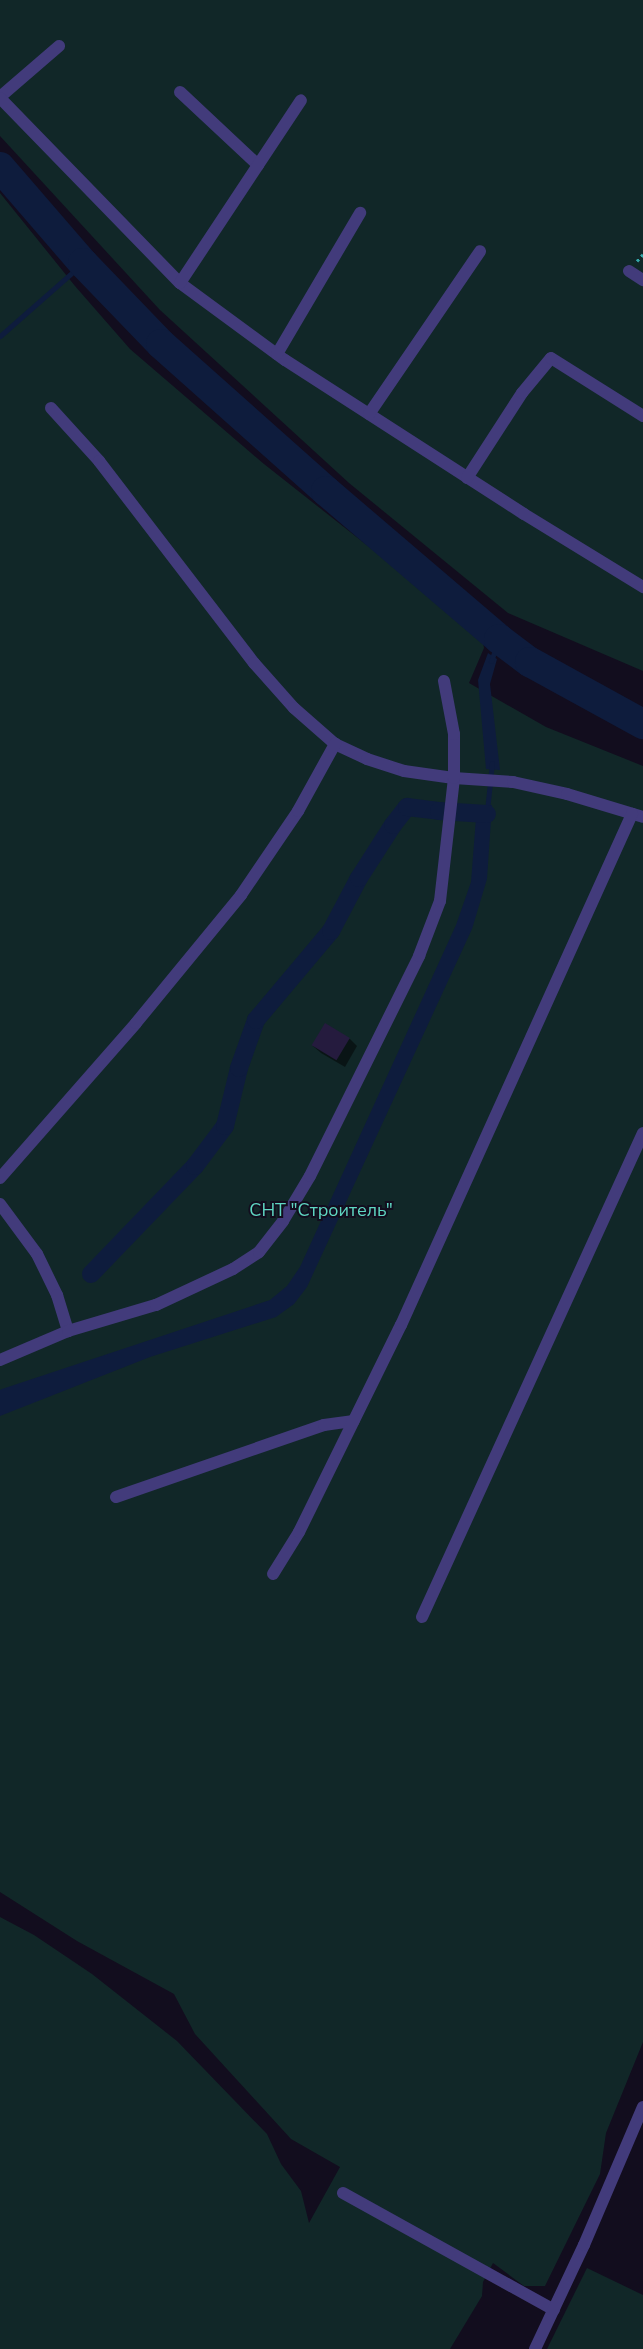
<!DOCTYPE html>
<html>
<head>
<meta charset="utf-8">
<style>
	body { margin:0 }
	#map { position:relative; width:643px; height:2349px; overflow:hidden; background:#120d1e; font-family:"Nunito Sans",sans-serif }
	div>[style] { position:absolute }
	.green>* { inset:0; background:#112728 }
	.water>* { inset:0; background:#0e1c3d }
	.shadow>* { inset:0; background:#0007 }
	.stream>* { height:5px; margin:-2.5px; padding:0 2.5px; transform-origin:2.5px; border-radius:2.5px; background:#0e1c3d }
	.canal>* { height:18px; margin:-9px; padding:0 9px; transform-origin:9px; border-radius:9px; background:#0e1c3d }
	.river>* { height:30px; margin:-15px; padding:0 15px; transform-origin:15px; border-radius:15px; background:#0e1c3d }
	.building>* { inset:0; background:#251b3e; transform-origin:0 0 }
	.path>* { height:3px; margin-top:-1.5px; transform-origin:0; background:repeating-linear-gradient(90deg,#34a7a9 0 2.5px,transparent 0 6.5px) }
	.minor>* { height:12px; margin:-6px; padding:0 6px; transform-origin:6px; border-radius:6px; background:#423b7b }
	span { translate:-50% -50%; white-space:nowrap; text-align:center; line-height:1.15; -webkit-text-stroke:4px #120d1e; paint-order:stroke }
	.park-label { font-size:18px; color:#5fd7c2 }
</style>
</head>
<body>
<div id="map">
	<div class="green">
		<div style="clip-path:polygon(0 0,643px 0,643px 671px,508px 613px,349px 483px,160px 310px,0 136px)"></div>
		<div style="clip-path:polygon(0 193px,75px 286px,130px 349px,264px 464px,482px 636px,484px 648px,469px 683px,546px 727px,643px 766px,643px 2042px,606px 2133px,600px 2174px,545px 2286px,524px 2286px,493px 2263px,483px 2282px,482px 2296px,450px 2349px,0 2349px,0 1917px,34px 1935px,92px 1974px,177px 2041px,267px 2134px,281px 2164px,301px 2191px,309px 2223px,340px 2167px,291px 2139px,195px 2034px,174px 1994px,77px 1941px,0 1892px)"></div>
		<div style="clip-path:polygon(587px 2268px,643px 2295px,643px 2349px,547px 2349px)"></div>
	</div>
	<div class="water">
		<div style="clip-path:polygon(488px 653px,497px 659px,490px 684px,500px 770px,486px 769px,478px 680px)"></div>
		<div style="clip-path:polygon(477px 805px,492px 805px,487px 879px,472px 929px,307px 1287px,294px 1304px,276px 1317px,150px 1357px,0 1416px,0 1390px,2px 1389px,270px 1300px,287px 1286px,300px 1267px,456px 925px,471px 882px)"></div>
	</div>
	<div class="shadow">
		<div style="clip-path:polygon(325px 1025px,350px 1039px,357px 1046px,345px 1067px,321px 1053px,313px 1046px)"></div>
	</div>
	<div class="stream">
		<div style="left:0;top:336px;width:111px;rotate:-41.3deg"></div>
		<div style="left:491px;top:661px;width:23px;rotate:-70deg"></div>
		<div style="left:487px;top:811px;width:48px;rotate:-84.1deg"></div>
	</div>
	<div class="canal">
		<div style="left:91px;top:1274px;width:150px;rotate:-46.1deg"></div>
		<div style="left:195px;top:1166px;width:50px;rotate:-53.1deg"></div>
		<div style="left:225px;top:1126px;width:60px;rotate:-76.4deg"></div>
		<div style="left:239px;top:1068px;width:51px;rotate:-70.5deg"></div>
		<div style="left:256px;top:1020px;width:116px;rotate:-49.9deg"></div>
		<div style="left:331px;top:931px;width:60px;rotate:-62.2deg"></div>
		<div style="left:359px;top:878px;width:63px;rotate:-57.3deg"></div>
		<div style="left:393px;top:825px;width:23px;rotate:-52deg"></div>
		<div style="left:407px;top:807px;width:32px;rotate:7deg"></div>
		<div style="left:439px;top:811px;width:48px;rotate:3.6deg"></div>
	</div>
	<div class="river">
		<div style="left:0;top:167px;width:127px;rotate:49.2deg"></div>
		<div style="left:83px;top:263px;width:112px;rotate:46.1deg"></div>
		<div style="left:161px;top:344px;width:221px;rotate:41.7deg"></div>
		<div style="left:326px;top:491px;width:228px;rotate:40.5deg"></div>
		<div style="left:499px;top:639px;width:39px;rotate:37deg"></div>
		<div style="left:530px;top:662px;width:129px;rotate:28.8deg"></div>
	</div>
	<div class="building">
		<div style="left:325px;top:1023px;width:29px;height:26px;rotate:31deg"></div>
	</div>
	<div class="path">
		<div style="left:637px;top:261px;width:9px;rotate:-49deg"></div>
	</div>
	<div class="minor">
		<div style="left:180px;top:92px;width:107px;rotate:43.1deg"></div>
		<div style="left:0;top:97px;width:78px;rotate:-40.8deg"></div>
		<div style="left:0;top:98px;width:258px;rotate:45.8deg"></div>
		<div style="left:180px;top:283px;width:130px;rotate:36.3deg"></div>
		<div style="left:285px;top:360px;width:284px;rotate:32.8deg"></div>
		<div style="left:524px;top:514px;width:140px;rotate:31.5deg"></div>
		<div style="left:629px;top:271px;width:17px;rotate:33deg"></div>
		<div style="left:180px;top:283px;width:219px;rotate:-56.5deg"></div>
		<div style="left:277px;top:354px;width:164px;rotate:-59.5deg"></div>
		<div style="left:51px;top:408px;width:72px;rotate:47.8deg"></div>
		<div style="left:99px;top:461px;width:255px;rotate:52.5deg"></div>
		<div style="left:254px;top:663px;width:60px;rotate:48.4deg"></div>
		<div style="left:294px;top:708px;width:55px;rotate:41.3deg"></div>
		<div style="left:335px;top:744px;width:35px;rotate:25deg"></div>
		<div style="left:367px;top:759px;width:39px;rotate:18deg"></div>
		<div style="left:404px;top:771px;width:50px;rotate:8deg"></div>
		<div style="left:454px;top:778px;width:59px;rotate:3.9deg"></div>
		<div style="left:513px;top:782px;width:55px;rotate:12.5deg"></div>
		<div style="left:567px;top:794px;width:79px;rotate:16.8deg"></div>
		<div style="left:369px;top:414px;width:197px;rotate:-55.7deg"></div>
		<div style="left:467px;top:478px;width:101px;rotate:-57.1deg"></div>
		<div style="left:522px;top:393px;width:45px;rotate:-50.4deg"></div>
		<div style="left:551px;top:358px;width:109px;rotate:32.2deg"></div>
		<div style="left:0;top:1178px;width:206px;rotate:-48.7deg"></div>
		<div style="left:136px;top:1023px;width:166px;rotate:-50.6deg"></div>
		<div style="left:241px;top:895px;width:102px;rotate:-55.8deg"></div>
		<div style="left:298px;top:811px;width:77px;rotate:-61.1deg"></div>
		<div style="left:0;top:1204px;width:62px;rotate:53.5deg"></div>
		<div style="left:37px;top:1254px;width:46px;rotate:64deg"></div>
		<div style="left:57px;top:1295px;width:38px;rotate:73deg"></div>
		<div style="left:0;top:1360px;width:74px;rotate:-23.1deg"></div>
		<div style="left:68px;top:1331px;width:92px;rotate:-16.5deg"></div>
		<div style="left:156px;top:1305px;width:85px;rotate:-25.1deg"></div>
		<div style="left:233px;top:1269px;width:31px;rotate:-33deg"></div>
		<div style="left:259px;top:1252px;width:39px;rotate:-52deg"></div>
		<div style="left:283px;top:1221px;width:52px;rotate:-59deg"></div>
		<div style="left:310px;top:1176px;width:246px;rotate:-63.6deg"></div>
		<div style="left:419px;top:956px;width:59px;rotate:-69.1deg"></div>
		<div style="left:440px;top:901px;width:124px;rotate:-83.5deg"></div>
		<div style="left:454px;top:778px;width:44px;rotate:-90deg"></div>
		<div style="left:454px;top:734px;width:54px;rotate:-100.7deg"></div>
		<div style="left:116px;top:1497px;width:220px;rotate:-19.1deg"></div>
		<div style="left:324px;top:1425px;width:30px;rotate:-8deg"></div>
		<div style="left:273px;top:1574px;width:49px;rotate:-58.2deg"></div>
		<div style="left:299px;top:1532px;width:231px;rotate:-63.8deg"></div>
		<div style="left:401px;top:1325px;width:561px;rotate:-65.67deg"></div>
		<div style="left:422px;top:1617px;width:532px;rotate:-65.46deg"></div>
		<div style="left:343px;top:2193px;width:241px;rotate:29deg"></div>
		<div style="left:535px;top:2349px;width:115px;rotate:-64.8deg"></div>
		<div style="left:584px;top:2245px;width:150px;rotate:-66.9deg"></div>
	</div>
	<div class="park-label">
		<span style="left:321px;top:1210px">СНТ "Строитель"</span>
	</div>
</div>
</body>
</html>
